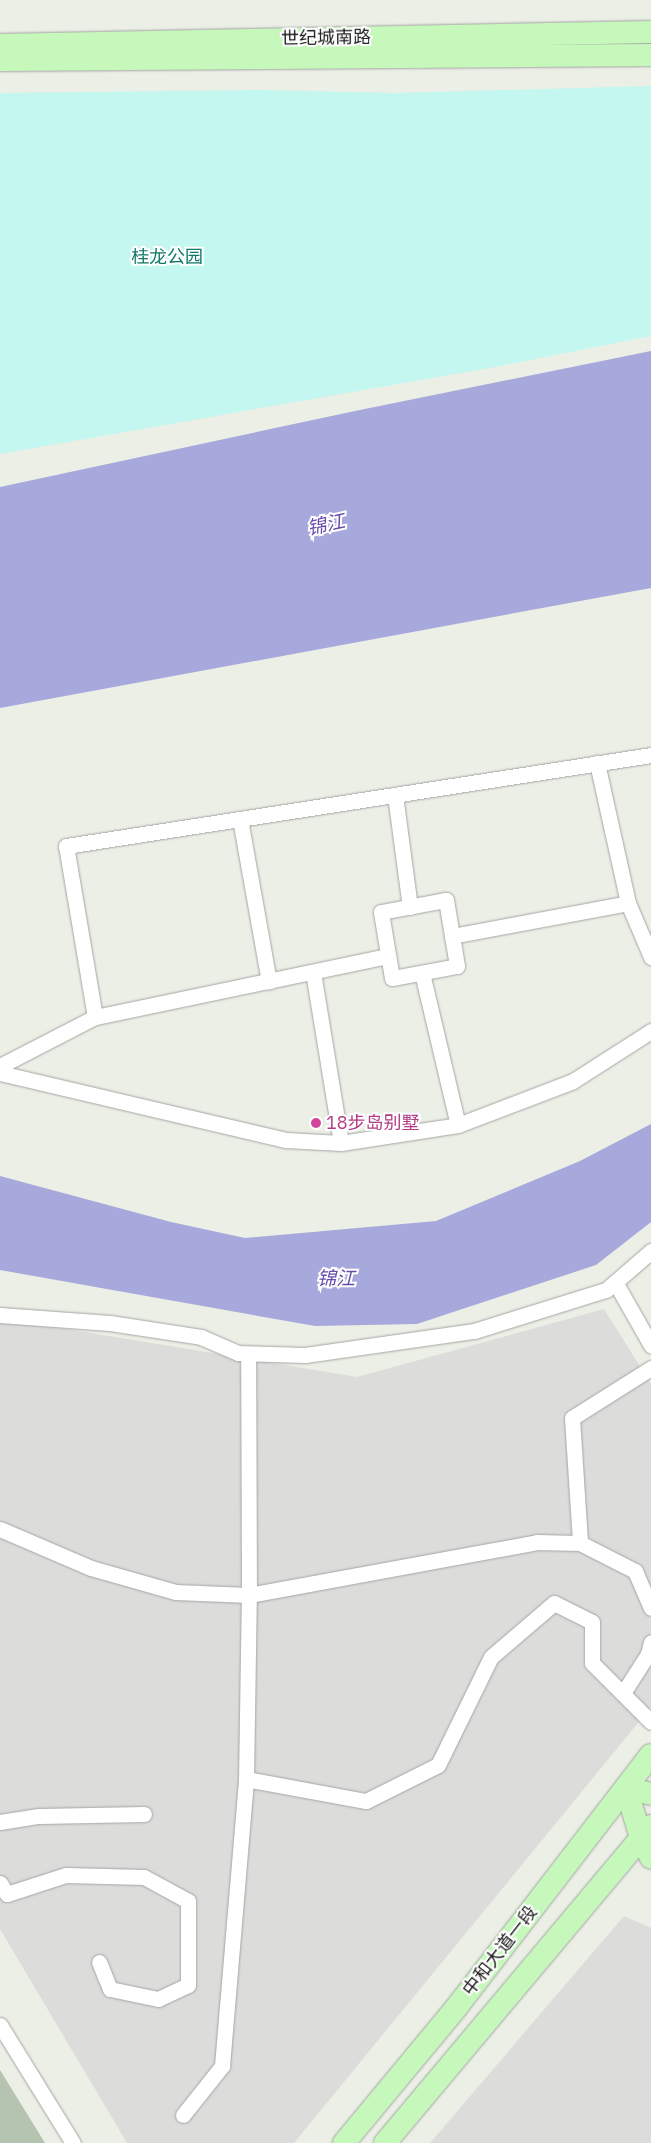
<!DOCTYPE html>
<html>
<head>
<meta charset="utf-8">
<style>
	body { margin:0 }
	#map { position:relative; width:651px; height:2143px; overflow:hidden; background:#ebefe5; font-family:"IBM Plex Sans","Noto Sans SC",sans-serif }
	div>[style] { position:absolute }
	.residential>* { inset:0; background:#dcdcdb }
	.construction>* { inset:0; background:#b5c3b1 }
	.park>* { inset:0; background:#c3f7ef }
	.water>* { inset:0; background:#a7a8db }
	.roads { filter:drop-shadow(0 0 1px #a5a5a5) drop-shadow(0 0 1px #a5a5a5) }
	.street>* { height:15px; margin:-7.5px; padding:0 7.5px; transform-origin:7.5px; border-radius:7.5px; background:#fff }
	.secondary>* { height:22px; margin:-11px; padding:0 11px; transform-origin:11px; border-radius:11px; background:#c6f7bb }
	.dots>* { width:14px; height:14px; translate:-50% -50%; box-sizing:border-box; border:2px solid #fff; border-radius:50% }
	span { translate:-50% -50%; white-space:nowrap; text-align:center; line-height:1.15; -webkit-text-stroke:4px #fff; paint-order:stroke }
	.street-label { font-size:18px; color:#1e1e1e }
	.park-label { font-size:18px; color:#107868 }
	.hotel-label { font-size:18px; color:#b23c85 }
	.left { translate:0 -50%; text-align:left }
	.water-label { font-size:19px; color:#664eaa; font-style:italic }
</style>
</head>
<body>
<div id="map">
	<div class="residential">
		<div style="clip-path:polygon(604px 1309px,651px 1384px,651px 1707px,294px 2143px,127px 2143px,0 1929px,0 1318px,357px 1377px)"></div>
		<div style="clip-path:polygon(624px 1916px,651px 1928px,651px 2143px,430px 2143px)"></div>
	</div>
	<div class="construction">
		<div style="clip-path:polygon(0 2070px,45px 2143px,0 2143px)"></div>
	</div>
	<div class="park">
		<div style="clip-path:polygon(651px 86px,651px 336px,495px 367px,0 454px,0 93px,261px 90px,395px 93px)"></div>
	</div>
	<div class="water">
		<div style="clip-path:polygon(651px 351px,651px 588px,0 708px,0 487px,355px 411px)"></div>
		<div style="clip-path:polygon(651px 1124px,651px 1222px,596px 1265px,417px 1324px,315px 1326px,0 1270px,0 1176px,171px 1222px,245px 1238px,436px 1221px,580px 1161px)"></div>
	</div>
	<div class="roads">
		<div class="street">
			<div style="left:597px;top:763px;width:143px;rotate:77.5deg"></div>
			<div style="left:395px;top:795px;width:113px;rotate:82.4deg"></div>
			<div style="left:240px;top:819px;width:165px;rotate:79.9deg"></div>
			<div style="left:446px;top:900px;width:67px;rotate:80.5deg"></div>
			<div style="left:457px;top:966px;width:66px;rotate:169.5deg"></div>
			<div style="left:392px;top:978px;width:67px;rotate:-99.5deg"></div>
			<div style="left:381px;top:912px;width:66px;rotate:-10.5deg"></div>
			<div style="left:452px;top:936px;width:179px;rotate:-10.6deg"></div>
			<div style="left:628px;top:903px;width:59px;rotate:66.9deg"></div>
			<div style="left:313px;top:972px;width:173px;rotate:80.7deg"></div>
			<div style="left:422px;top:973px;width:156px;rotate:76.7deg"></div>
			<div style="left:95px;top:1017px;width:299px;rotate:-11.8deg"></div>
			<div style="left:0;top:1066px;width:107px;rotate:-27.3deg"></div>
			<div style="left:95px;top:1017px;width:173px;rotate:-99.6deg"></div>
			<div style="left:66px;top:846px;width:592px;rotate:-8.84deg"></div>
			<div style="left:0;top:1073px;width:294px;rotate:13.2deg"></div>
			<div style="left:286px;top:1140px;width:55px;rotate:3.1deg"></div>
			<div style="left:341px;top:1143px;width:118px;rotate:-8.7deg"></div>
			<div style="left:458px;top:1125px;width:123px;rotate:-20.9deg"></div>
			<div style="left:573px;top:1081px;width:93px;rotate:-32.7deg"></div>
			<div style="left:615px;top:1282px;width:73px;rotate:60.3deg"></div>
			<div style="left:0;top:1315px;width:110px;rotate:4.2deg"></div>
			<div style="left:110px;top:1323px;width:92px;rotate:8.7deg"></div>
			<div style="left:201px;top:1337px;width:40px;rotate:23.4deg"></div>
			<div style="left:238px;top:1353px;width:67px;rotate:1.7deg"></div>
			<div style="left:305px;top:1355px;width:171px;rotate:-8.1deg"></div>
			<div style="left:474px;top:1331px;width:138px;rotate:-17.3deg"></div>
			<div style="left:606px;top:1290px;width:60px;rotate:-40.9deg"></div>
			<div style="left:651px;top:1368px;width:93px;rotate:147.7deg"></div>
			<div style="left:572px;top:1418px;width:125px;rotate:86.3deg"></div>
			<div style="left:580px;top:1543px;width:62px;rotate:27deg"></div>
			<div style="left:635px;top:1571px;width:40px;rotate:66.6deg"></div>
			<div style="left:0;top:1529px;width:99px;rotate:23.2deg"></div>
			<div style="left:91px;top:1568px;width:87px;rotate:15.9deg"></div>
			<div style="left:175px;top:1592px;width:74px;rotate:2.3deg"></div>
			<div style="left:249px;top:1595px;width:293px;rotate:-10.4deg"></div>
			<div style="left:537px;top:1542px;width:43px;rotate:1.3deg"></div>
			<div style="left:623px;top:1693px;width:46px;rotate:-57.3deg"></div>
			<div style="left:648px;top:1654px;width:12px;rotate:-76deg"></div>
			<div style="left:246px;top:1779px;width:122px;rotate:10.4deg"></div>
			<div style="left:366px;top:1801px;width:80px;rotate:-26.6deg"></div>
			<div style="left:438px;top:1765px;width:120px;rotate:-63.9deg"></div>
			<div style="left:491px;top:1657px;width:83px;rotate:-40.6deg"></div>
			<div style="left:554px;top:1603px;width:42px;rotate:26.6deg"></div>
			<div style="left:592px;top:1622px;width:41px;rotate:90deg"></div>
			<div style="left:592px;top:1663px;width:83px;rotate:45deg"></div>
			<div style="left:0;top:1822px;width:39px;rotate:-9deg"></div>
			<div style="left:39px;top:1816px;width:105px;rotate:-1.1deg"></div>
			<div style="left:0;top:1883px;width:13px;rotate:58deg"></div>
			<div style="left:7px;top:1894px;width:62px;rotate:-17.9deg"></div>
			<div style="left:66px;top:1875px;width:78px;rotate:1.5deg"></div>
			<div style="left:144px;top:1877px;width:50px;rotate:28.6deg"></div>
			<div style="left:188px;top:1901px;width:84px;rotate:90deg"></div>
			<div style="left:188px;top:1985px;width:33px;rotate:155deg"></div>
			<div style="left:158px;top:1999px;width:49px;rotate:-168.2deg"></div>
			<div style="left:110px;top:1989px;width:29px;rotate:-112deg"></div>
			<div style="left:0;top:2025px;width:139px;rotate:58.3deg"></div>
			<div style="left:183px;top:2115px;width:63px;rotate:-51.5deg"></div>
			<div style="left:222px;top:2066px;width:288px;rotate:-85.2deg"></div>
			<div style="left:246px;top:1779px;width:184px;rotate:-89.1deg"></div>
			<div style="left:249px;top:1595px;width:241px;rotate:-90.2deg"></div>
		</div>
		<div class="secondary">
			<div style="left:0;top:45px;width:651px;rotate:-1.14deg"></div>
			<div style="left:0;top:60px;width:651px;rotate:-0.44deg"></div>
			<div style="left:626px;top:1788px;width:52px;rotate:73.3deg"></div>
			<div style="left:641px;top:1838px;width:22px;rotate:63deg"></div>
			<div style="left:626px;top:1788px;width:26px;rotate:13deg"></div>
			<div style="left:344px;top:2143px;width:175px;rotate:-50.3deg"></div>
			<div style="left:456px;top:2008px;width:319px;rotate:-52.4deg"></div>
			<div style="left:385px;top:2143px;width:414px;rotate:-50deg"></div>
		</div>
	</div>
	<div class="dots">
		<div style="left:316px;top:1123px;background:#d1479c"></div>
	</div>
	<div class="street-label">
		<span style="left:326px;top:38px;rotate:-1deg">世纪城南路</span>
		<span style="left:500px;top:1951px;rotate:-52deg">中和大道一段</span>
	</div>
	<div class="park-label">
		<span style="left:167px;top:257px">桂龙公园</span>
	</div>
	<div class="hotel-label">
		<span class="left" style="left:326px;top:1123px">18步岛别墅</span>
	</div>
	<div class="water-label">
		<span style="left:326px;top:525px;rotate:-12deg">锦江</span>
		<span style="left:336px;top:1279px">锦江</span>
	</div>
</div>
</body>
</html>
